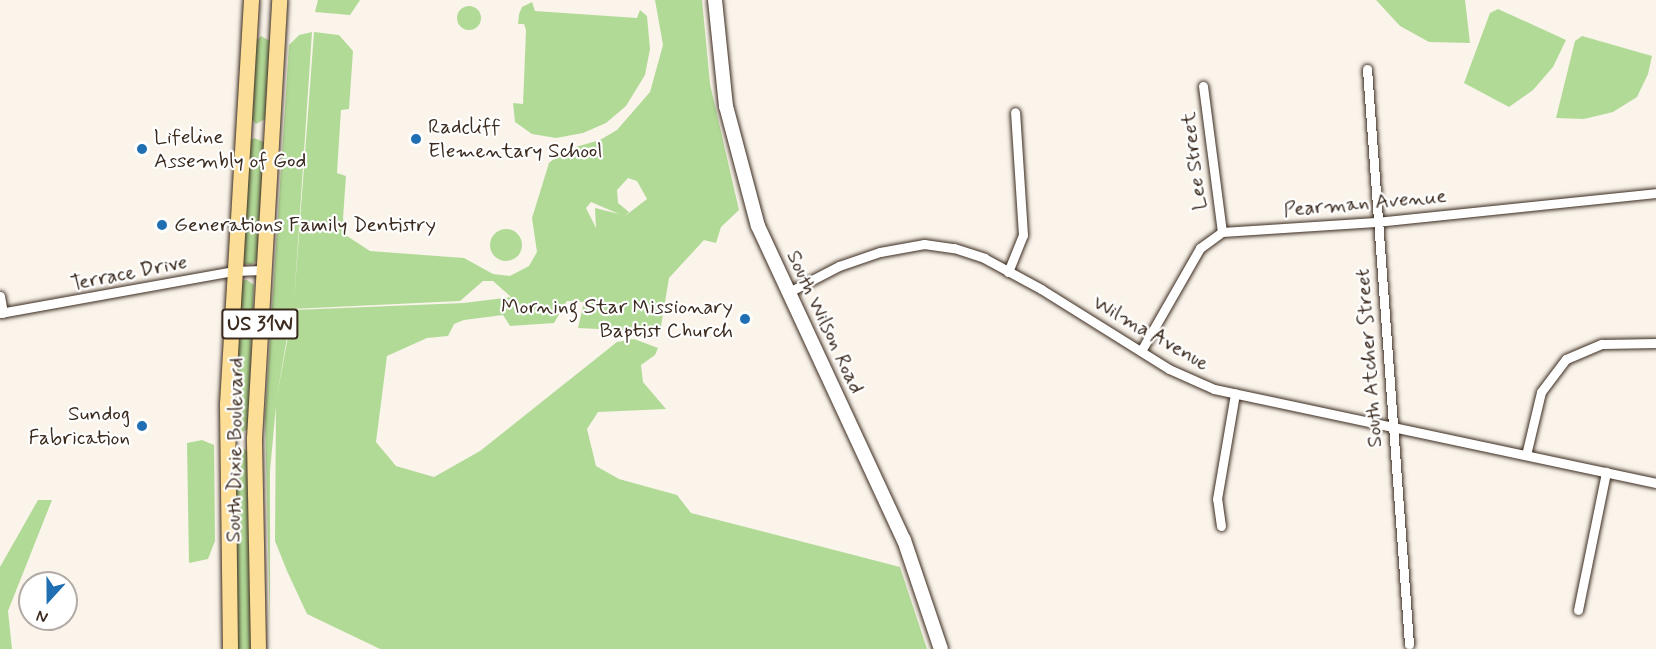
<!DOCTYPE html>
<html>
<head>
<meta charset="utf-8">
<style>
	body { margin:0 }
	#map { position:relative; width:1656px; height:649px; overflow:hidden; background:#faf4eb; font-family:Mynerve,sans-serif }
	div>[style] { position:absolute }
	.green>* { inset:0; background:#b2da97 }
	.round { border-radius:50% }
	.roads { filter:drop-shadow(0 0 2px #3b2a1e) drop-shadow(0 0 2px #3b2a1e) }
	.minor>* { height:9px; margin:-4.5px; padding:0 4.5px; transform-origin:4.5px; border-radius:4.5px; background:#fff }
	.secondary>* { height:14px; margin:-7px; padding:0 7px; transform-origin:7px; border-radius:7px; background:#fff }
	.trunk>* { height:15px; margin:-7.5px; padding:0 7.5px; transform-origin:7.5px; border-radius:7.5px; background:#fcde96 }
	.dots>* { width:16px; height:16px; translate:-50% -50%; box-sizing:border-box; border:3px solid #fff; border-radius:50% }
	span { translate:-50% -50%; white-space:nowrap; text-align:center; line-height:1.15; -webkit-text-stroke:4.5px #fff; paint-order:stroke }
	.shield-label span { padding:2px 4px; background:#fff; border:2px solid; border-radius:4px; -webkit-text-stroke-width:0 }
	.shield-label { font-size:20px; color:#3b2a1e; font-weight:700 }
	.poi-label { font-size:21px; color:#3b2a1e }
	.left { translate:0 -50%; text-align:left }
	.right { translate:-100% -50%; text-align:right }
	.street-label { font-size:21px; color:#3b2a1e }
	.north { position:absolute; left:18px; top:571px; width:60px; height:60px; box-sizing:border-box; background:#fff; border:2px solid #b1aaa5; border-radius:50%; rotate:201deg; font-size:16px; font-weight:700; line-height:24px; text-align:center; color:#3b2a1e }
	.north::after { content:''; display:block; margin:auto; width:21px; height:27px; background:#1f6fb2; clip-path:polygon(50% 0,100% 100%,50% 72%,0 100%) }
</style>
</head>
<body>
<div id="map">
	<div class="green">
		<div style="clip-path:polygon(318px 0,360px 0,350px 15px,315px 12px)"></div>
		<div style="clip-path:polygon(evenodd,655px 0,702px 0,710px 84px,739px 210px,721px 227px,716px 243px,704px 240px,669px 278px,660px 332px,578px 328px,584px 302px,567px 301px,554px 323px,510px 326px,503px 315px,464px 320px,454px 324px,448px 336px,427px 338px,387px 356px,376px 442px,396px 466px,434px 477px,480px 451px,617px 342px,634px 339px,658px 348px,655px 355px,641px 365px,643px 382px,666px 409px,598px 412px,587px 429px,596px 466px,619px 479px,677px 495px,691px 513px,900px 567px,927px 649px,380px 649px,307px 614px,287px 571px,275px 541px,276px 406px,270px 471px,270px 629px,265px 416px,289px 45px,299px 35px,312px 32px,294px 302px,314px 32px,339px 35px,353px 51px,349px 109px,341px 110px,337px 173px,346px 176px,343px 218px,347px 236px,370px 251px,464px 258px,493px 274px,510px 276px,529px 266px,537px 252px,532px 218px,549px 163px,565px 150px,600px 140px,617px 130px,650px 92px,663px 45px,655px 0,628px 178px,637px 181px,647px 199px,625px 216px,629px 212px,618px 203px,617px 190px,628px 178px,655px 0,591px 202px,619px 214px,595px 208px,596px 228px,586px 208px,591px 202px,655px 0,483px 281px,493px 281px,511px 297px,464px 303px,293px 310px,276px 401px,292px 309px,460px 301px,483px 281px)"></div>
		<div style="clip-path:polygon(1376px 0,1465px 0,1470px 43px,1429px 42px,1400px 26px)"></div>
		<div style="clip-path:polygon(532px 2px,535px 11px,637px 18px,640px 10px,647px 16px,650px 49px,645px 75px,626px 106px,606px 123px,583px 133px,556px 138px,532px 134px,515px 122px,513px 103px,523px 104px,524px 81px,526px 30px,524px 24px,518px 24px,519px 14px,522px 7px)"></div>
		<div class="round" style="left:457px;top:6px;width:24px;height:24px"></div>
		<div style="clip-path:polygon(1498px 9px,1566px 40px,1553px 67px,1533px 90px,1509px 107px,1464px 83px,1490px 13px)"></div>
		<div style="clip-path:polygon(261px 36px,270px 41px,265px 119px,256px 124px,250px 117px,255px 42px)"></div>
		<div style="clip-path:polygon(1582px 36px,1652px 56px,1648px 74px,1637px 97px,1613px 112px,1584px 119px,1556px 118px,1575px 41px)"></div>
		<div style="clip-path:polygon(254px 138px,264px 142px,257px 260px,251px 265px,243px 263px,249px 142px)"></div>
		<div class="round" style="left:490px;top:229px;width:32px;height:32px"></div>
		<div style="clip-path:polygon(247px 280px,254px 285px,248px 429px,240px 433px,233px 428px,240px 281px)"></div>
		<div style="clip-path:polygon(202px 440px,214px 445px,215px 541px,208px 559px,189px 563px,187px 443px)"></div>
		<div style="clip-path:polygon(241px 447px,247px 451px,251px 649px,236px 649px,234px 449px)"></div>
		<div style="clip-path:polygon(38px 500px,52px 500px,8px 611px,12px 649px,0 649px,0 567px)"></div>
	</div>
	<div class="roads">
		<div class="minor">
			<div style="left:1367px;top:69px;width:577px;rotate:85.82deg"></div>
			<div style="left:1203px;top:86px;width:147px;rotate:82.6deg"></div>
			<div style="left:1008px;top:272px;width:40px;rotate:-68deg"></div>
			<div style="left:1023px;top:235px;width:123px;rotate:-93.7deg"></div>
			<div style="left:787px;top:293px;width:59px;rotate:-27.4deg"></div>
			<div style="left:839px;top:266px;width:43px;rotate:-18.9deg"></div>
			<div style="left:880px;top:252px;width:45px;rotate:-10.3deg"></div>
			<div style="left:924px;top:244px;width:30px;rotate:8deg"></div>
			<div style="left:954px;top:248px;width:32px;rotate:18deg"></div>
			<div style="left:984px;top:258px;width:65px;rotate:28.5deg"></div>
			<div style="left:1041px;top:289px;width:151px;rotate:32deg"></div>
			<div style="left:1169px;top:369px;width:49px;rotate:24deg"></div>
			<div style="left:1214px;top:389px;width:452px;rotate:12deg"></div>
			<div style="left:0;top:296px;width:17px;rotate:80deg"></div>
			<div style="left:0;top:313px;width:238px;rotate:-10.2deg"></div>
			<div style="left:234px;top:271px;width:29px;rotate:-2deg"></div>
			<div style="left:1141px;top:351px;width:119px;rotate:-60.2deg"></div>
			<div style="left:1200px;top:248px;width:27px;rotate:-36deg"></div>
			<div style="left:1222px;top:232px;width:154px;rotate:-3.7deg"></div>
			<div style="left:1376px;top:222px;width:281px;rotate:-5.9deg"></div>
			<div style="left:1526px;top:455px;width:65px;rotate:-76.6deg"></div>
			<div style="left:1541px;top:392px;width:41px;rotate:-52.9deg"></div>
			<div style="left:1566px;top:359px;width:39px;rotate:-23deg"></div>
			<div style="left:1602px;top:344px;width:54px;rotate:-1.1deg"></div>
			<div style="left:1221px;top:526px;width:27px;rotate:-98deg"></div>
			<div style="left:1217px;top:499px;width:107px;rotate:-80.3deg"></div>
			<div style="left:1578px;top:610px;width:141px;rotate:-78.5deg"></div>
		</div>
		<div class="secondary">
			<div style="left:715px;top:0;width:107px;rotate:84.1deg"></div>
			<div style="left:726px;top:106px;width:124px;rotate:75.1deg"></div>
			<div style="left:758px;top:226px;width:346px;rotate:65.1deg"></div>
			<div style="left:904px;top:540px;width:115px;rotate:71.3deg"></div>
		</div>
		<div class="trunk">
			<div style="left:230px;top:649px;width:245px;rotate:-90.7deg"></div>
			<div style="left:227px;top:404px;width:405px;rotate:-86.6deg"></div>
			<div style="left:258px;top:649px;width:211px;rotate:-91.1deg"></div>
			<div style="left:254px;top:438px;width:439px;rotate:-86.7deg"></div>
		</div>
	</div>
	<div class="dots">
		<div style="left:416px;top:139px;background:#1f6fb2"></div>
		<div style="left:142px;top:149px;background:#1f6fb2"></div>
		<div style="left:162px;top:225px;background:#1f6fb2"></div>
		<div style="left:745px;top:319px;background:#1f6fb2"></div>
		<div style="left:142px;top:426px;background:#1f6fb2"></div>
	</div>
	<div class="shield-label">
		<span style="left:260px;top:324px">US 31W</span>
	</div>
	<div class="poi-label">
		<span class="left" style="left:428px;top:139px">Radcliff<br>Elementary School</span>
		<span class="left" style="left:154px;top:149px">Lifeline<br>Assembly of God</span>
		<span class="left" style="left:174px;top:225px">Generations Family Dentistry</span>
		<span class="right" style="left:733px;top:319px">Morning Star Missionary<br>Baptist Church</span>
		<span class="right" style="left:130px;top:426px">Sundog<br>Fabrication</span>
	</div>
	<div class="street-label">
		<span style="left:1194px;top:161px;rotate:-97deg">Lee Street</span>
		<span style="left:1365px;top:203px;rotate:-5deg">Pearman Avenue</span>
		<span style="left:129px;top:273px;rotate:-11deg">Terrace Drive</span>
		<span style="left:825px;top:322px;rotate:65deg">South Wilson Road</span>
		<span style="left:1151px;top:333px;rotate:30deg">Wilma Avenue</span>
		<span style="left:1369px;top:358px;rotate:-94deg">South Atcher Street</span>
		<span style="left:235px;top:450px;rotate:-89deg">South Dixie Boulevard</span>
	</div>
	<div class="north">N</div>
</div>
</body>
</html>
